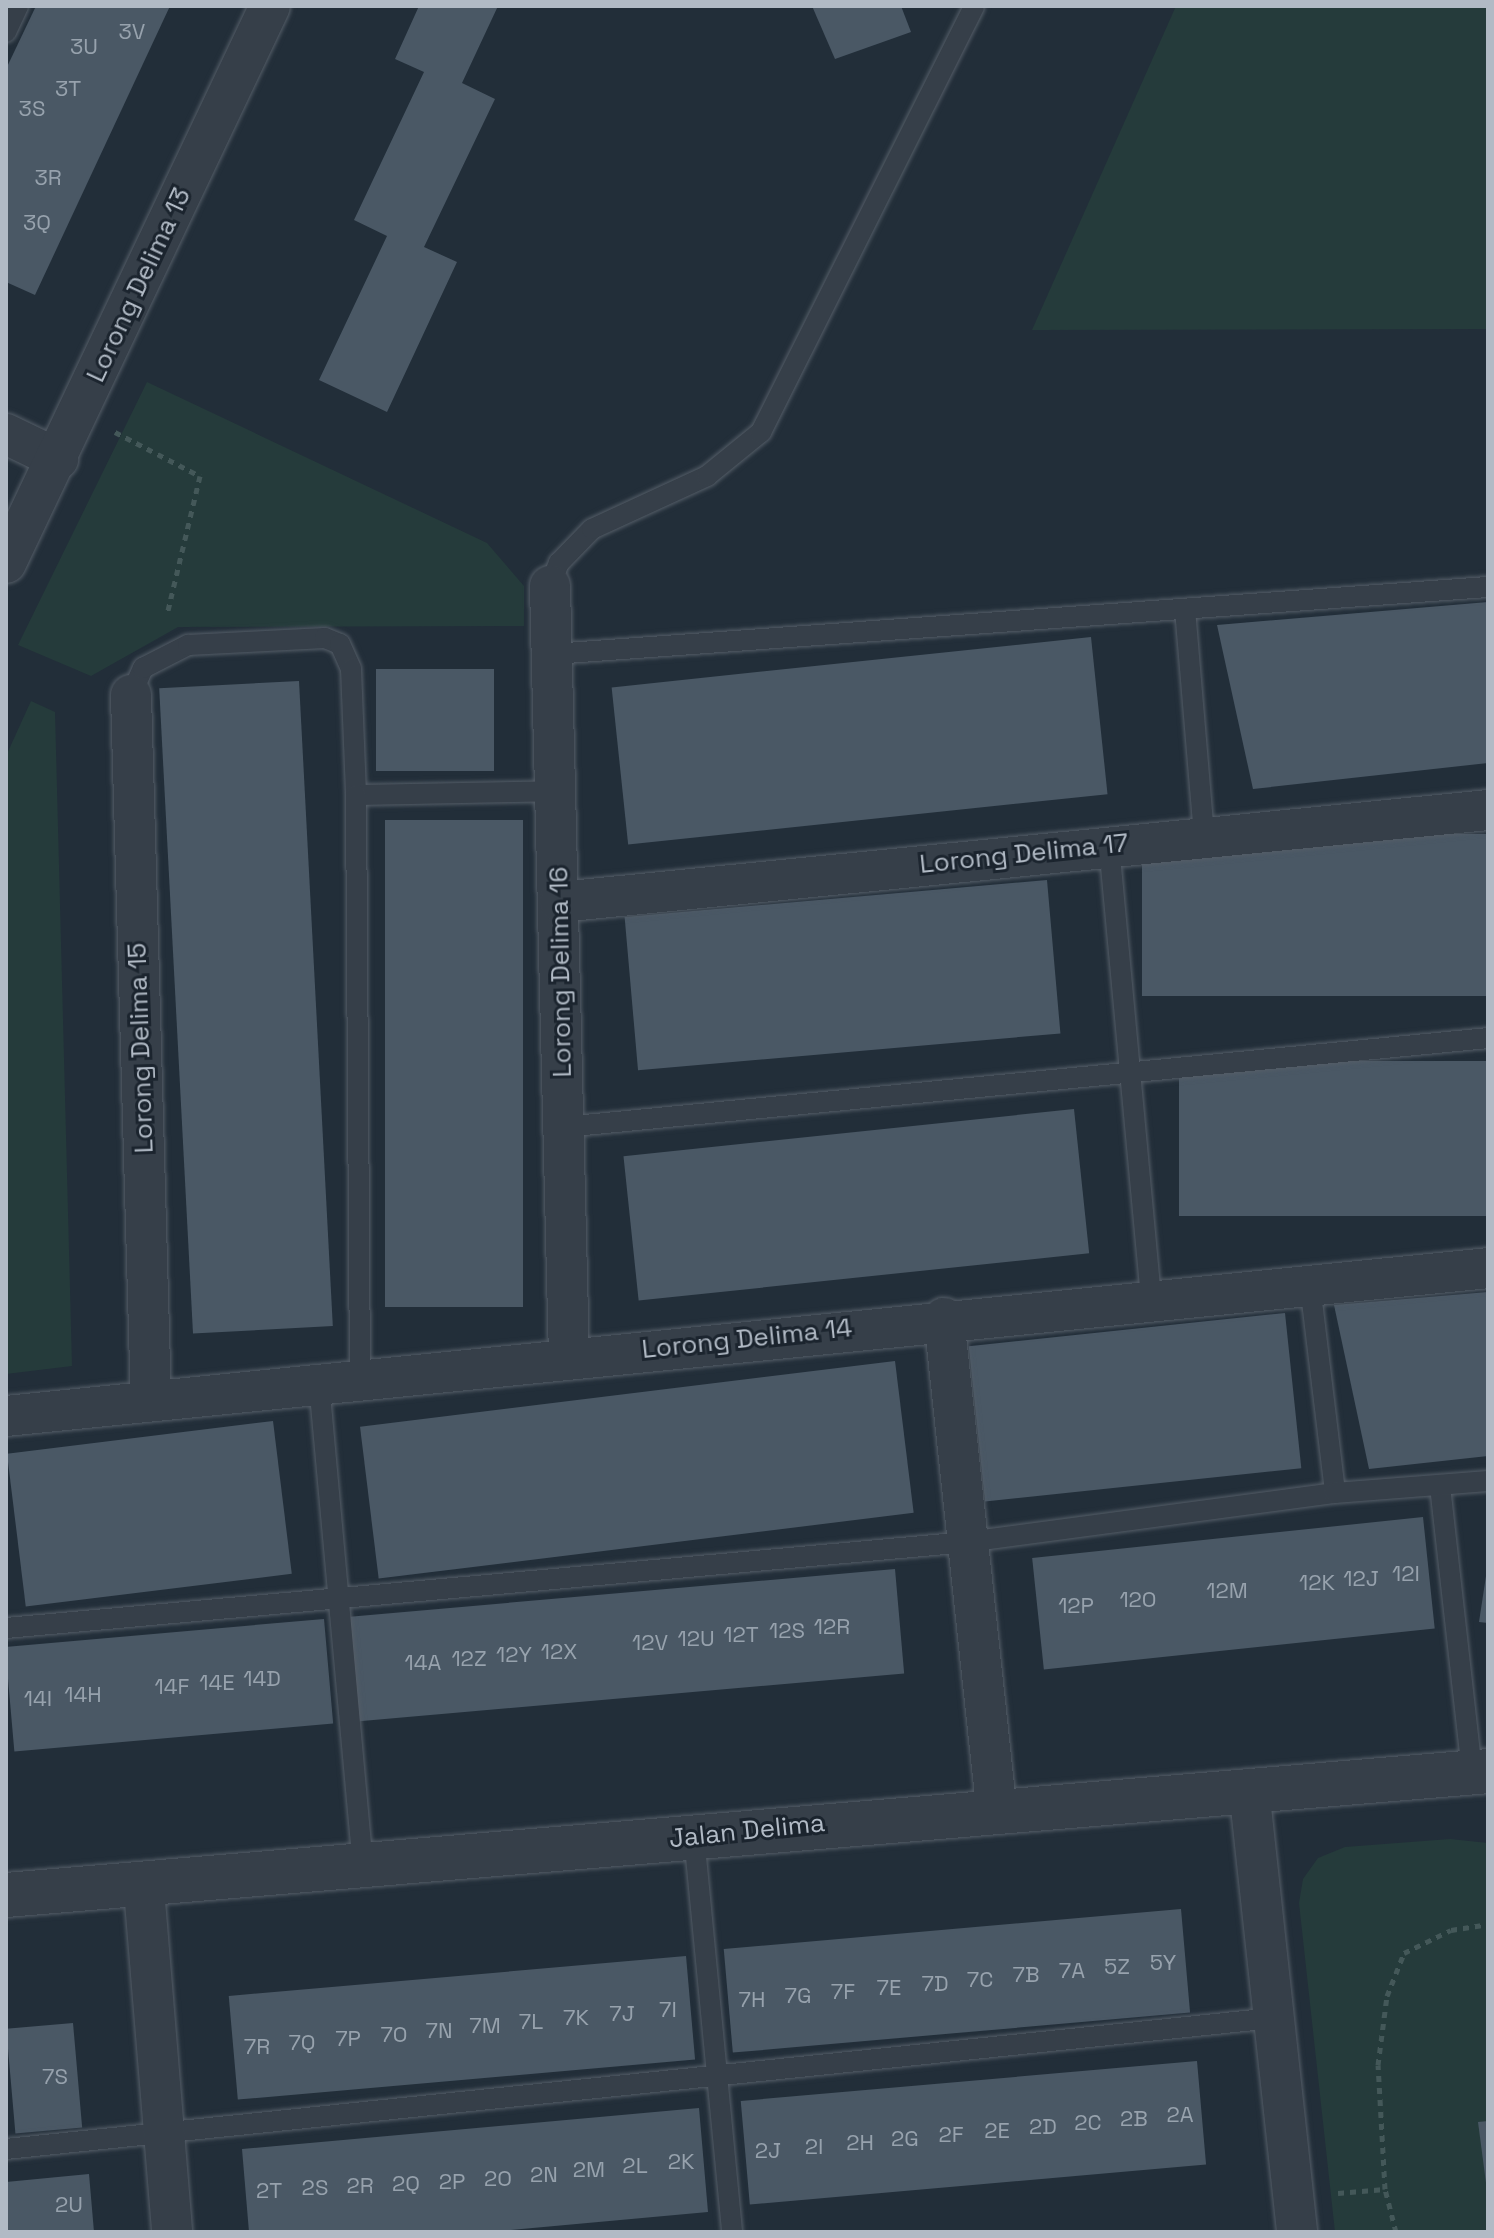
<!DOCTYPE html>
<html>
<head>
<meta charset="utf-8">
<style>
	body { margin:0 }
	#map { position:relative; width:1494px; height:2238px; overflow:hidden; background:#222e39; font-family:"Space Grotesk",sans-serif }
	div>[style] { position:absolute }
	.green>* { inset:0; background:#253b3b }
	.building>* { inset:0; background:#4a5865; transform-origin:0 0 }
	.path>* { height:5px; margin-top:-2.5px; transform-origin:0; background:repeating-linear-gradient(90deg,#445859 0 6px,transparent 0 12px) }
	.roads { filter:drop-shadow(0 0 2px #545d67) drop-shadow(0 0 2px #545d67) }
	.service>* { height:20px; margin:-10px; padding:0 10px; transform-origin:10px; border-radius:10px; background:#363f49 }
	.minor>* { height:40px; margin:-20px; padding:0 20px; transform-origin:20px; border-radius:20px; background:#363f49 }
	.tertiary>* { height:44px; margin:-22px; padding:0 22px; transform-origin:22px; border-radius:22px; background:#363f49 }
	span { translate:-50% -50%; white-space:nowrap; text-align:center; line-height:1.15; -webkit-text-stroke:6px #1b242e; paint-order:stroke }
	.number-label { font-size:22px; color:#97a2ad }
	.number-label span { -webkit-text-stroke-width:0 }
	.street-label { font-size:26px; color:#b1bac5 }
	.frame { position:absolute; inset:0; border:8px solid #b1bac5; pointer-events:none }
</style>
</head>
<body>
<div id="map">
	<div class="green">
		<div style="clip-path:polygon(1176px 6px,1488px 6px,1488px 329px,1032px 330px)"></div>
		<div style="clip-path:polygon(147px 382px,487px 543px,524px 586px,524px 626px,178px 627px,91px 676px,18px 645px)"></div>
		<div style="clip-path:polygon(31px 701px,55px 712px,72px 1366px,6px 1374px,6px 756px)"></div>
		<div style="clip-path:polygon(1450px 1839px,1488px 1843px,1488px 2232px,1335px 2232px,1299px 1903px,1303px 1879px,1318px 1858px,1345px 1847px)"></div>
	</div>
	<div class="building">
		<div style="clip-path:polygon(36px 6px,170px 6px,35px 295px,6px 282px,6px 69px)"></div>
		<div style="clip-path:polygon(419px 6px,498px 6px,462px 83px,495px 99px,424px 247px,457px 262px,387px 412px,319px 380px,387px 236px,354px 220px,424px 72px,395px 59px)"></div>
		<div style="clip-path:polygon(812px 6px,901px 6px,911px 32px,835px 59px)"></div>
		<div style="clip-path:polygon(1488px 602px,1488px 763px,1253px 789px,1217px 625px)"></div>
		<div style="left:1091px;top:637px;width:158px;height:482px;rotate:84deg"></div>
		<div style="left:376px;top:669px;width:118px;height:102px"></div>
		<div style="left:299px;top:681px;width:646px;height:140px;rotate:87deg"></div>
		<div style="left:523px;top:820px;width:487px;height:138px;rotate:90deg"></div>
		<div style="left:1488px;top:834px;width:162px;height:346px;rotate:90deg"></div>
		<div style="left:1047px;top:880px;width:154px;height:424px;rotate:85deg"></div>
		<div style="left:1488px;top:1061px;width:155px;height:309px;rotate:90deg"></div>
		<div style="left:1074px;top:1109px;width:145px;height:453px;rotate:84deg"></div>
		<div style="clip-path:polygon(1488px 1292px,1488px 1456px,1369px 1469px,1334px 1305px)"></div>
		<div style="left:1285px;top:1313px;width:156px;height:318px;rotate:84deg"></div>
		<div style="left:895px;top:1361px;width:153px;height:539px;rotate:83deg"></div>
		<div style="left:273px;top:1421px;width:154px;height:268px;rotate:83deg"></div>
		<div style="left:1423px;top:1517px;width:112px;height:393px;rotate:84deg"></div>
		<div style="left:895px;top:1569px;width:105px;height:547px;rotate:85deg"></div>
		<div style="clip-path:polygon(1486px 1576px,1488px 1576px,1488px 1623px,1479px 1622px)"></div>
		<div style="left:324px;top:1619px;width:105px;height:320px;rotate:85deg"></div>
		<div style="left:1181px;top:1909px;width:104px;height:459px;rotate:85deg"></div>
		<div style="left:686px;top:1956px;width:104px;height:459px;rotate:85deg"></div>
		<div style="left:73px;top:2023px;width:105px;height:67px;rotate:85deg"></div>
		<div style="left:1197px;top:2061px;width:104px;height:458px;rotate:85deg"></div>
		<div style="clip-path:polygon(699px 2108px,708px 2212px,488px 2232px,249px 2232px,242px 2149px)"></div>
		<div style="clip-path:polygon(1488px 2121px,1488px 2183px,1486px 2183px,1478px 2122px)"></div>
		<div style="clip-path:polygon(89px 2174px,94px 2232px,6px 2232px,6px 2182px)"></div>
	</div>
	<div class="path">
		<div style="left:115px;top:432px;width:96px;rotate:27.4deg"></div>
		<div style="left:200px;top:476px;width:143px;rotate:103.4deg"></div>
		<div style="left:1338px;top:2193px;width:47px;rotate:-4.9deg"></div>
		<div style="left:1396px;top:2232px;width:44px;rotate:-104.3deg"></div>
		<div style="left:1385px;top:2189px;width:124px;rotate:-93.2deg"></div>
		<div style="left:1378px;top:2065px;width:70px;rotate:-82.6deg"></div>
		<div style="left:1387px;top:1996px;width:46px;rotate:-68.4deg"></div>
		<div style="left:1404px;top:1953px;width:52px;rotate:-26.1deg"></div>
		<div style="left:1451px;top:1930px;width:37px;rotate:-9deg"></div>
	</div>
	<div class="roads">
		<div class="service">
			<div style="left:6px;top:32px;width:29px;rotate:-65deg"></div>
			<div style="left:550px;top:586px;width:25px;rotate:-69deg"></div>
			<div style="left:559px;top:563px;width:47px;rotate:-45.9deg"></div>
			<div style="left:592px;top:529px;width:127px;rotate:-24.7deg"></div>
			<div style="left:707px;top:476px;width:70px;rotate:-39.2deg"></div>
			<div style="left:761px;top:432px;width:476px;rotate:-63.4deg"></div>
			<div style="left:1185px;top:609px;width:229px;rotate:85.2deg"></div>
			<div style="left:553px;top:654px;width:937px;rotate:-4.1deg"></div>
			<div style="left:131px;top:695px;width:30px;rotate:-66deg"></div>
			<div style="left:143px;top:668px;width:51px;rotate:-27.1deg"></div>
			<div style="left:188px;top:645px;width:137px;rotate:-2.9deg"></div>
			<div style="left:325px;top:638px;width:16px;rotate:22deg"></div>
			<div style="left:340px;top:644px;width:27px;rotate:66deg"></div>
			<div style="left:351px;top:669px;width:126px;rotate:87.7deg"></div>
			<div style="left:356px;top:795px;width:200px;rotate:-1.1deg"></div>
			<div style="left:356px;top:795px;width:584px;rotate:89.61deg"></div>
			<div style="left:1109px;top:845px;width:457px;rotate:84.7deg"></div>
			<div style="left:564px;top:1127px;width:928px;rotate:-5.5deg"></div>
			<div style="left:1310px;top:1285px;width:209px;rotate:83.1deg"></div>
			<div style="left:319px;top:1383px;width:488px;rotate:84.8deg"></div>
			<div style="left:1440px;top:1486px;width:286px;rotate:83.6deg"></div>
			<div style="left:6px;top:1628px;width:965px;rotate:-5.11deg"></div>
			<div style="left:967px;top:1542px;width:371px;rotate:-7.6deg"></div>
			<div style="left:1335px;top:1493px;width:153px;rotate:-4.5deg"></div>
			<div style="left:694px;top:1836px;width:398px;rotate:84.5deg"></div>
			<div style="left:6px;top:2149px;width:1275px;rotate:-5.9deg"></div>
		</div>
		<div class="minor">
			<div style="left:6px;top:434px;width:58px;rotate:25.7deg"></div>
			<div style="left:6px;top:563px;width:616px;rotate:-64.64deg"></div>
			<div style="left:550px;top:586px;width:771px;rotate:88.59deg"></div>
			<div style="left:131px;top:695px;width:706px;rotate:88.38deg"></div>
			<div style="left:560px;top:902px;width:933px;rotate:-5.66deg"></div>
			<div style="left:944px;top:1318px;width:492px;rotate:83.9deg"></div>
			<div style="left:6px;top:1416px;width:1489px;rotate:-5.7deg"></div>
			<div style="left:1249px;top:1789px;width:446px;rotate:83.8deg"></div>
			<div style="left:144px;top:1889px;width:344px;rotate:85.3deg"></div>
		</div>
		<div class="tertiary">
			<div style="left:6px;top:1895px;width:1487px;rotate:-4.78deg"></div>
		</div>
	</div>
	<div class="number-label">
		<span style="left:132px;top:32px">3V</span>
		<span style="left:84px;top:47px">3U</span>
		<span style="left:68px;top:89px">3T</span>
		<span style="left:32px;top:109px">3S</span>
		<span style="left:48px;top:178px">3R</span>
		<span style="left:37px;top:223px">3Q</span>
		<span style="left:1406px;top:1574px">12I</span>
		<span style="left:1361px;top:1579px">12J</span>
		<span style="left:1317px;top:1583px">12K</span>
		<span style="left:1227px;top:1591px">12M</span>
		<span style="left:1138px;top:1600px">12O</span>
		<span style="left:1076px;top:1606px">12P</span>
		<span style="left:832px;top:1627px">12R</span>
		<span style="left:787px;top:1631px">12S</span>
		<span style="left:741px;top:1635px">12T</span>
		<span style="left:696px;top:1639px">12U</span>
		<span style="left:650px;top:1643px">12V</span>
		<span style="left:559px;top:1652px">12X</span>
		<span style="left:514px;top:1655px">12Y</span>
		<span style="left:469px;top:1659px">12Z</span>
		<span style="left:423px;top:1663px">14A</span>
		<span style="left:262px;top:1679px">14D</span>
		<span style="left:217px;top:1683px">14E</span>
		<span style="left:172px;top:1687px">14F</span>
		<span style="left:83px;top:1695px">14H</span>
		<span style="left:38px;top:1699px">14I</span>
		<span style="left:1163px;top:1963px">5Y</span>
		<span style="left:1117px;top:1967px">5Z</span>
		<span style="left:1072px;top:1971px">7A</span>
		<span style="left:1026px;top:1975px">7B</span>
		<span style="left:980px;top:1980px">7C</span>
		<span style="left:935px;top:1984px">7D</span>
		<span style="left:889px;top:1988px">7E</span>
		<span style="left:843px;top:1992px">7F</span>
		<span style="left:798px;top:1996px">7G</span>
		<span style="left:752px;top:2000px">7H</span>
		<span style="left:668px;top:2010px">7I</span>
		<span style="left:622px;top:2014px">7J</span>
		<span style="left:576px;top:2018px">7K</span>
		<span style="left:531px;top:2022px">7L</span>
		<span style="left:485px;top:2026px">7M</span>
		<span style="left:439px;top:2031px">7N</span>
		<span style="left:394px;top:2035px">7O</span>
		<span style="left:348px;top:2039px">7P</span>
		<span style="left:302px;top:2043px">7Q</span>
		<span style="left:257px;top:2047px">7R</span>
		<span style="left:55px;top:2077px">7S</span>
		<span style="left:1180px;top:2115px">2A</span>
		<span style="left:1134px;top:2119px">2B</span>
		<span style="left:1088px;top:2123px">2C</span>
		<span style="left:1043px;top:2127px">2D</span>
		<span style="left:997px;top:2131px">2E</span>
		<span style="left:951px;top:2135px">2F</span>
		<span style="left:905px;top:2139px">2G</span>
		<span style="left:860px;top:2143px">2H</span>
		<span style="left:814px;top:2147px">2I</span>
		<span style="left:768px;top:2151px">2J</span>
		<span style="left:681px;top:2162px">2K</span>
		<span style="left:635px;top:2166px">2L</span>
		<span style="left:589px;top:2170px">2M</span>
		<span style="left:544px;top:2175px">2N</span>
		<span style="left:498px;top:2179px">2O</span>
		<span style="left:452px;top:2182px">2P</span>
		<span style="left:406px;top:2184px">2Q</span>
		<span style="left:360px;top:2186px">2R</span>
		<span style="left:315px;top:2188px">2S</span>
		<span style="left:269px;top:2191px">2T</span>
		<span style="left:69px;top:2205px">2U</span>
	</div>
	<div class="street-label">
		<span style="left:139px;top:285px;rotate:-65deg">Lorong Delima 13</span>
		<span style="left:1024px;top:854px;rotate:-6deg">Lorong Delima 17</span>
		<span style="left:561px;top:972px;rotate:-91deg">Lorong Delima 16</span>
		<span style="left:141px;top:1048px;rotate:-92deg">Lorong Delima 15</span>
		<span style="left:747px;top:1339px;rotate:-6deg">Lorong Delima 14</span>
		<span style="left:747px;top:1831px;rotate:-6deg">Jalan Delima</span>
	</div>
	<div class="frame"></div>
</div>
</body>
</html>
